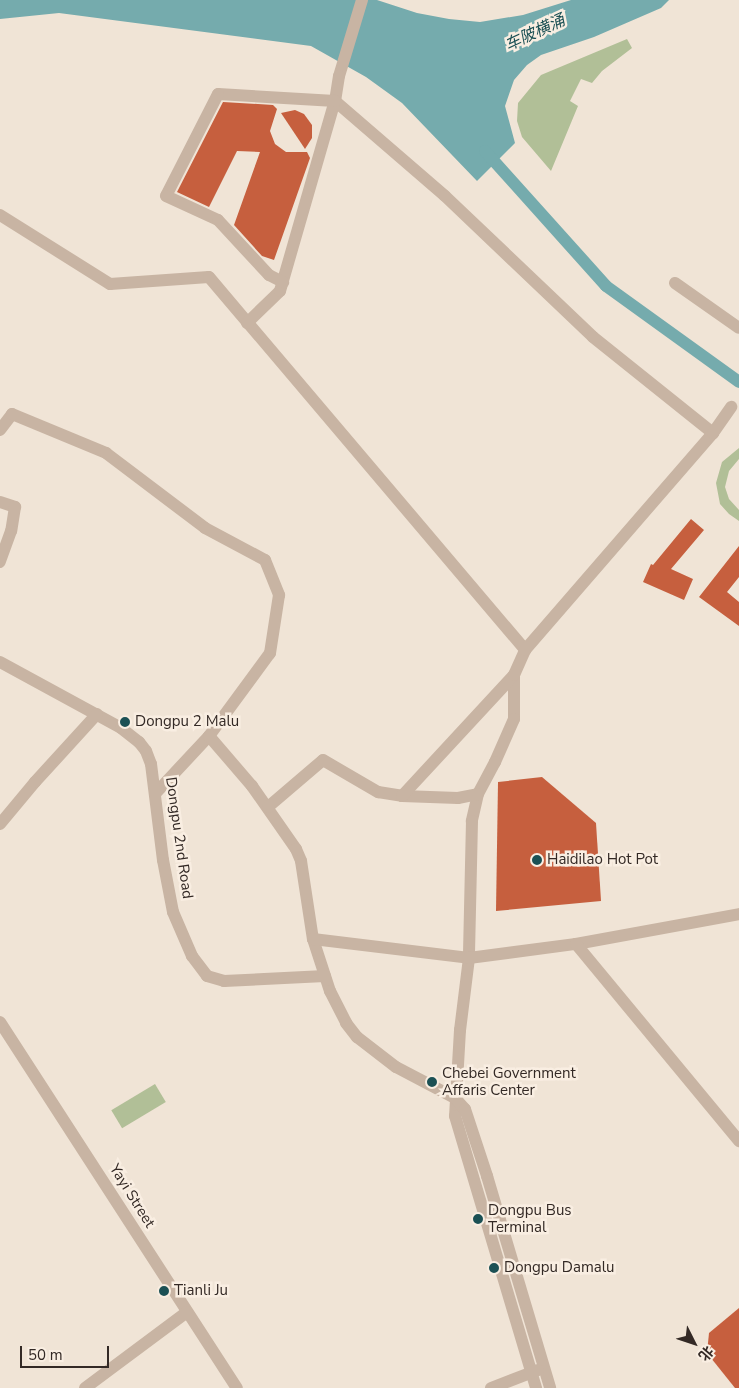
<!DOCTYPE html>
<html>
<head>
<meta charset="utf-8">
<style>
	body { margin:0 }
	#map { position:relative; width:739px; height:1388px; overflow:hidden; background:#f0e4d6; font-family:"Nunito Sans","Noto Sans SC",sans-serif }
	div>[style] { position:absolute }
	.green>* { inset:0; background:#b1bf97; transform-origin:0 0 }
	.water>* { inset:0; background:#75abad }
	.canal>* { height:12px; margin:-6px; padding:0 6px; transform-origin:6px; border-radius:6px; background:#75abad }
	.building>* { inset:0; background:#c65f3e }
	.minor>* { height:12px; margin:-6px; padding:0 6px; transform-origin:6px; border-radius:6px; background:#c8b4a3 }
	.dots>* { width:14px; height:14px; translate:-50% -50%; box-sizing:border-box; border:2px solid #f9eee2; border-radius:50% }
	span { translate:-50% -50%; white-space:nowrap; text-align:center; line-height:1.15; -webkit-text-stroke:5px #f9eee2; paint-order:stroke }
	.poi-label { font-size:15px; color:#332925 }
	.left { translate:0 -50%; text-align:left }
	.street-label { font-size:15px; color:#332925 }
	.water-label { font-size:16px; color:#1b5054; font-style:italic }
	.north { position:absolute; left:669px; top:1318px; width:50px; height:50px; -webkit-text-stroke:4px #f9eee2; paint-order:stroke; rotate:131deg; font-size:14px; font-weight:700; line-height:20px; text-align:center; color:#332925 }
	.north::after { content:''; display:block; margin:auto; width:18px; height:22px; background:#332925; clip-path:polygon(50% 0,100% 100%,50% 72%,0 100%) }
	.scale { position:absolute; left:20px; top:1346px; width:89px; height:22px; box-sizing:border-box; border:2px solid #332925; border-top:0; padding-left:6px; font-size:15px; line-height:18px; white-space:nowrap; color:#332925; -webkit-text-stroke:4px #f9eee2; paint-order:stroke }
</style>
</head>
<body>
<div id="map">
	<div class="green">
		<div style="clip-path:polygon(627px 39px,632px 48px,602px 71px,592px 83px,581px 79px,570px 101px,578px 106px,551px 171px,522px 137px,517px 121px,518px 103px,541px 75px)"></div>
		<div style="clip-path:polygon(739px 448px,739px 459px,729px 471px,725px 487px,729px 499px,739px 510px,739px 521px,729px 514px,720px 504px,716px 483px,722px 462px)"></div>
		<div style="left:155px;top:1084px;width:21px;height:51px;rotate:59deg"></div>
	</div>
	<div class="water">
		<div style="clip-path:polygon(0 0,377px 0,417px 13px,449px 19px,480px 22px,523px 15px,571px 0,669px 0,661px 8px,594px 37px,541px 55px,527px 65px,514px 80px,505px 106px,515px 143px,477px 181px,402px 103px,366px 77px,311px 46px,59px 13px,0 19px)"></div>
	</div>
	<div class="canal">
		<div style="left:485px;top:151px;width:181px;rotate:48.1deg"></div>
		<div style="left:606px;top:286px;width:164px;rotate:35.8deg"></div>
	</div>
	<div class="building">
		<div style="clip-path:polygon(223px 102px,273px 105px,277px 109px,270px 131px,275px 144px,286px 152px,307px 152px,310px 158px,274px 260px,262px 256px,234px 225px,260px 152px,237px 151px,209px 207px,177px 192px)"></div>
		<div style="clip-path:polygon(295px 110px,304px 114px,312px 125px,312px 138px,305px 149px,281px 113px)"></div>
		<div style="clip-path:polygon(691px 519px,704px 530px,671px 569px,693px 579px,684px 600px,643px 582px,651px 564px,653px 565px)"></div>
		<div style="clip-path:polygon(739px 546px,739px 577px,727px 592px,739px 602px,739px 626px,699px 597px)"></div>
		<div style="clip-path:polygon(542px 777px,596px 823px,601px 901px,496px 911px,498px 782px)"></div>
		<div style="clip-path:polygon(739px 1308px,739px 1388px,735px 1388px,707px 1353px,709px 1333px)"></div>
	</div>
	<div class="minor">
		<div style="left:362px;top:0;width:79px;rotate:106.8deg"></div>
		<div style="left:339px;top:76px;width:25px;rotate:99deg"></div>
		<div style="left:335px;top:101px;width:145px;rotate:40.8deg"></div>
		<div style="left:445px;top:196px;width:204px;rotate:43.6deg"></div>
		<div style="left:593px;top:337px;width:154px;rotate:38.7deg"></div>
		<div style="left:0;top:215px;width:130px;rotate:32.1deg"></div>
		<div style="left:110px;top:284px;width:99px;rotate:-4deg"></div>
		<div style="left:209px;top:277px;width:489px;rotate:49.7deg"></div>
		<div style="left:675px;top:283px;width:78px;rotate:35.1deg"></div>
		<div style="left:247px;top:323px;width:46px;rotate:-44.1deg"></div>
		<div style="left:280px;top:291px;width:198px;rotate:-73.9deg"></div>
		<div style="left:335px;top:101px;width:117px;rotate:-176.6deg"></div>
		<div style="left:218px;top:94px;width:114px;rotate:117deg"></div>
		<div style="left:166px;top:196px;width:57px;rotate:24.8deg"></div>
		<div style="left:218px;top:220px;width:75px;rotate:47.2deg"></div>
		<div style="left:269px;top:275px;width:16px;rotate:27deg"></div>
		<div style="left:0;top:430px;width:20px;rotate:-53deg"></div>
		<div style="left:12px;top:414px;width:102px;rotate:22.5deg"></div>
		<div style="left:106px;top:453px;width:124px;rotate:37.1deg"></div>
		<div style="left:205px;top:528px;width:68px;rotate:28.1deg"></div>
		<div style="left:265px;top:560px;width:38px;rotate:68deg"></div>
		<div style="left:279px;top:595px;width:59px;rotate:98.8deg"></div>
		<div style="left:270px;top:653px;width:103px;rotate:126.3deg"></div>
		<div style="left:209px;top:736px;width:79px;rotate:133deg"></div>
		<div style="left:0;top:502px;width:16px;rotate:18deg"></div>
		<div style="left:15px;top:507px;width:24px;rotate:99deg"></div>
		<div style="left:11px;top:531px;width:33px;rotate:110deg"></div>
		<div style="left:0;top:662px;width:138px;rotate:28.6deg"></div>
		<div style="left:121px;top:728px;width:23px;rotate:38deg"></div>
		<div style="left:139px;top:742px;width:11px;rotate:52deg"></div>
		<div style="left:146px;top:751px;width:14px;rotate:69deg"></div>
		<div style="left:151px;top:764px;width:97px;rotate:82.9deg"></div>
		<div style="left:163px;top:860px;width:53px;rotate:79.1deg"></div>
		<div style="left:173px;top:912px;width:48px;rotate:66.6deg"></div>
		<div style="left:192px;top:956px;width:25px;rotate:53deg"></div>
		<div style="left:207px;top:976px;width:18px;rotate:16deg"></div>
		<div style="left:224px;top:981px;width:101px;rotate:-2.8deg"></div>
		<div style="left:514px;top:675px;width:44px;rotate:90deg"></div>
		<div style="left:514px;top:719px;width:47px;rotate:113.8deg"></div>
		<div style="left:495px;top:762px;width:36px;rotate:118deg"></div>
		<div style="left:478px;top:794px;width:28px;rotate:103deg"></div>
		<div style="left:472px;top:821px;width:137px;rotate:91.3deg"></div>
		<div style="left:469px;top:958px;width:73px;rotate:97.1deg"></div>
		<div style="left:460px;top:1030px;width:86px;rotate:93.3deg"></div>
		<div style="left:455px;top:1116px;width:284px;rotate:73.4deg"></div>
		<div style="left:209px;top:736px;width:66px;rotate:49.3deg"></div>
		<div style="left:252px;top:786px;width:77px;rotate:55.1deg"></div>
		<div style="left:296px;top:849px;width:13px;rotate:67deg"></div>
		<div style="left:301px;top:861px;width:79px;rotate:81.3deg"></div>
		<div style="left:313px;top:939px;width:55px;rotate:71.9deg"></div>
		<div style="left:330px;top:991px;width:36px;rotate:63deg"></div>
		<div style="left:346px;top:1023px;width:18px;rotate:52deg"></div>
		<div style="left:357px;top:1037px;width:49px;rotate:37.6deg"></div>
		<div style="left:396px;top:1067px;width:67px;rotate:27.7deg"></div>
		<div style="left:455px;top:1098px;width:15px;rotate:48deg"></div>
		<div style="left:465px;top:1109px;width:71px;rotate:71.8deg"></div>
		<div style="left:487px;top:1176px;width:221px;rotate:73.4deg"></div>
		<div style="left:402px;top:796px;width:56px;rotate:2deg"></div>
		<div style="left:458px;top:798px;width:20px;rotate:-11deg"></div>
		<div style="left:268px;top:807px;width:72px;rotate:-40.5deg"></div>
		<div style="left:323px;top:760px;width:64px;rotate:30.2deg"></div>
		<div style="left:378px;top:792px;width:24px;rotate:9deg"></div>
		<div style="left:402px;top:796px;width:165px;rotate:-47.2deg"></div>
		<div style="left:514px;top:675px;width:27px;rotate:-66deg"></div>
		<div style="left:525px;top:650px;width:287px;rotate:-49.1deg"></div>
		<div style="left:713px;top:433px;width:32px;rotate:-55deg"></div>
		<div style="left:0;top:824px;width:55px;rotate:-50.2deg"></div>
		<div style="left:35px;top:782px;width:92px;rotate:-47.6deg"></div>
		<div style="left:313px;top:939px;width:157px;rotate:6.9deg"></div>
		<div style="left:469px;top:958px;width:108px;rotate:-7.5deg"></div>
		<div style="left:576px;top:944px;width:166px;rotate:-10.4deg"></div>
		<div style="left:576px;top:944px;width:256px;rotate:50.4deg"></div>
		<div style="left:0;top:1022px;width:436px;rotate:57.1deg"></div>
		<div style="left:85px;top:1388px;width:127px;rotate:-36.7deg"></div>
		<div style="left:491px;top:1388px;width:50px;rotate:-21deg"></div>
	</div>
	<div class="dots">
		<div style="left:125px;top:722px;background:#1b5054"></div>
		<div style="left:537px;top:860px;background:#1b5054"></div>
		<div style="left:432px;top:1082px;background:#1b5054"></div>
		<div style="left:478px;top:1219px;background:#1b5054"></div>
		<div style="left:494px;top:1268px;background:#1b5054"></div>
		<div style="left:164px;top:1291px;background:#1b5054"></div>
	</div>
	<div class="poi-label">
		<span class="left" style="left:135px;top:722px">Dongpu 2 Malu</span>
		<span class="left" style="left:547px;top:860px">Haidilao Hot Pot</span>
		<span class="left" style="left:442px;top:1082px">Chebei Government<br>Affaris Center</span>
		<span class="left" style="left:488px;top:1219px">Dongpu Bus<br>Terminal</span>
		<span class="left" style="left:504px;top:1268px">Dongpu Damalu</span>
		<span class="left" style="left:174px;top:1291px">Tianli Ju</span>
	</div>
	<div class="street-label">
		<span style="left:179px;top:838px;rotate:82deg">Dongpu 2nd Road</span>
		<span style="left:132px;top:1196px;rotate:58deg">Yayi Street</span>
	</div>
	<div class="water-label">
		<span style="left:535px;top:33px;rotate:-25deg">车陂横涌</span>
	</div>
	<div class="north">北</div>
	<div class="scale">50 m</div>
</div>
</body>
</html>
